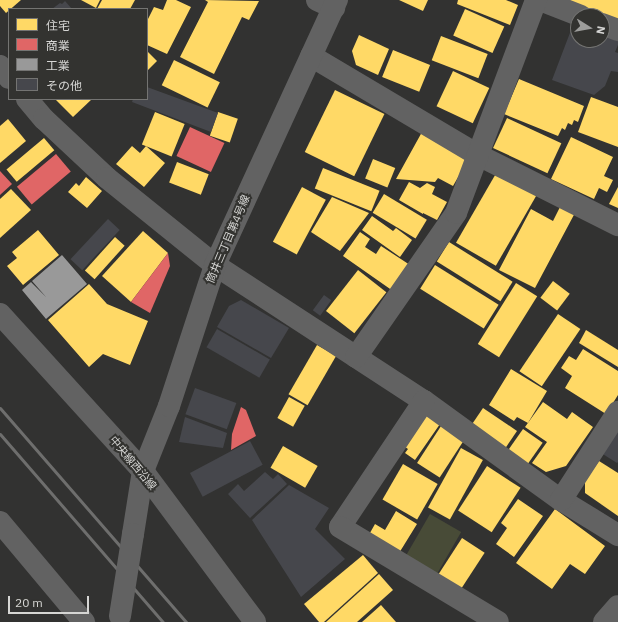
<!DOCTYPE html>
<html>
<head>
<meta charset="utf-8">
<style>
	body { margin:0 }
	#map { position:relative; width:618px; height:622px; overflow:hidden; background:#323231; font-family:"IBM Plex Sans","Noto Sans JP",sans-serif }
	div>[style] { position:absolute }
	.green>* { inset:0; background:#484b37; transform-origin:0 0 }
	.homes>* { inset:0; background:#ffd966; transform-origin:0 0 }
	.shops>* { inset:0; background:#e06666; transform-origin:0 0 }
	.industry>* { inset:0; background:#999 }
	.building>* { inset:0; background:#46474c; transform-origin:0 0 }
	.minor>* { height:22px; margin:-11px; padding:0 11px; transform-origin:11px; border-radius:11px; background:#626262 }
	.tertiary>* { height:22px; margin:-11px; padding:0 11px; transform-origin:11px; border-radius:11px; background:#626262 }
	.rail>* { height:3px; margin:-1.5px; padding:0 1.5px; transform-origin:1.5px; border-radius:1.5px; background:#6e6e6d }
	.tertiary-bridge>* { height:22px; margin:-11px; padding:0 11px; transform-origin:11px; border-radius:11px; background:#626262 }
	span { translate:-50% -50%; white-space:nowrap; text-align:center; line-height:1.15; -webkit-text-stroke:4px #333330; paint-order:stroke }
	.street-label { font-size:11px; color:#d6d6d4 }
	.legend { position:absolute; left:8px; top:8px; width:140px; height:92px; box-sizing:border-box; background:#333330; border:1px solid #747472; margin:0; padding:5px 7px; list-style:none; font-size:12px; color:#d6d6d4 }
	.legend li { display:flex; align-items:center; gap:8px; height:20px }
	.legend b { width:20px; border:1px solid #747472 }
	.north { position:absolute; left:570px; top:8px; width:40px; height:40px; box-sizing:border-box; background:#333330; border:1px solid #747472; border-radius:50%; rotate:101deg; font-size:11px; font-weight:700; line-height:16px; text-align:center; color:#d6d6d4 }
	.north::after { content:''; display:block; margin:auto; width:14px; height:18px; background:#9d9d9b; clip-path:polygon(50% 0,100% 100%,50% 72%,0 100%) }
	.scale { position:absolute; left:8px; top:596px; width:81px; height:18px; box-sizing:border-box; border:2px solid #d6d6d4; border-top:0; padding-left:5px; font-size:12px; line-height:14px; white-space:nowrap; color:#d6d6d4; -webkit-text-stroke:3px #333330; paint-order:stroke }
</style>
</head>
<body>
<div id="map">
	<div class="green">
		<div style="left:430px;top:514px;width:36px;height:54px;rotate:30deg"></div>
	</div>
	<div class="homes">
		<div style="clip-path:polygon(0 0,21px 0,6px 13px,0 6px)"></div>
		<div style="clip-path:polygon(81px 0,100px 0,96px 8px)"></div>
		<div style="clip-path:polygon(102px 0,135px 0,130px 9px,97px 9px)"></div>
		<div style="clip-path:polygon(167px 0,176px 0,191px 7px,167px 54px,147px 45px,147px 21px,154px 7px,163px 10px)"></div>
		<div style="clip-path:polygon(205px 0,259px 1px,249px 20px,242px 17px,214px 74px,180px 57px,208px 2px)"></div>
		<div style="clip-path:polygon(399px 0,428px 0,423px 11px)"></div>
		<div style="clip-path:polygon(458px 0,506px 0,518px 5px,510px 25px,457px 4px)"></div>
		<div style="clip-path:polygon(570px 0,618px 0,618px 24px,602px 16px,593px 16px,568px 6px)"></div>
		<div style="left:465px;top:9px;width:43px;height:29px;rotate:24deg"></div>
		<div style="clip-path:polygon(359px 35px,389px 49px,378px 75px,356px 65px,352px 51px)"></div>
		<div style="left:441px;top:36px;width:50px;height:26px;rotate:21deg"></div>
		<div style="left:393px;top:50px;width:40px;height:29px;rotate:22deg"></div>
		<div style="clip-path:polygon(147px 51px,157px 61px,147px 71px)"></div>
		<div style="left:174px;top:60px;width:51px;height:28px;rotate:26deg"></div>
		<div style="left:453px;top:71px;width:40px;height:39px;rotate:25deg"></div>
		<div style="clip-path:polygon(519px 79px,584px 106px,578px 122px,574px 120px,572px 125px,568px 123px,565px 130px,562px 128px,558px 136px,504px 114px)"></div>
		<div style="left:335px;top:90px;width:55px;height:69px;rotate:26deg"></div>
		<div style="clip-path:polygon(591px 97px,618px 107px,618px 147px,578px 132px)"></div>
		<div style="clip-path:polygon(55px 99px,92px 99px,73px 117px)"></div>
		<div style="left:155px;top:112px;width:32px;height:35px;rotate:22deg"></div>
		<div style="left:218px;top:112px;width:21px;height:25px;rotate:19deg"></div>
		<div style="left:507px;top:118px;width:60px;height:33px;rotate:25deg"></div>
		<div style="clip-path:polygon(8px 119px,26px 141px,0 163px,0 126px)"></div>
		<div style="clip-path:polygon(422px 132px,469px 158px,453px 186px,438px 178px,435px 182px,396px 179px)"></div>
		<div style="clip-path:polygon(571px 137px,613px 157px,604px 176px,613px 180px,607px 192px,599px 188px,594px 199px,551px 179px)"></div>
		<div style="left:44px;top:138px;width:16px;height:49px;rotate:50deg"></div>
		<div style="clip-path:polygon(132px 146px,140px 153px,146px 146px,165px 163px,144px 187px,116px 164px)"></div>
		<div style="left:373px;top:159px;width:24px;height:21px;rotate:22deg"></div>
		<div style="left:177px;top:162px;width:34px;height:22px;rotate:21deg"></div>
		<div style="left:323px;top:168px;width:61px;height:22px;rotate:22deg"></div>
		<div style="left:498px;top:170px;width:46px;height:84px;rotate:30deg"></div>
		<div style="clip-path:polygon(86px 177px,102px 191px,87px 208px,68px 192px,76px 183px,79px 186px)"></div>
		<div style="clip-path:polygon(409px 182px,420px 188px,427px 183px,435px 187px,432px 194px,447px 202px,437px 220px,423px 213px,423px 214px,399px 200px)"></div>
		<div style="left:302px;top:187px;width:27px;height:62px;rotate:28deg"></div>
		<div style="clip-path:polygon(618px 187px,618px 208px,609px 204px)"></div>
		<div style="clip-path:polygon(11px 189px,31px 210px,0 238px,0 199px)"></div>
		<div style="left:384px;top:194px;width:50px;height:22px;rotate:31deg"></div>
		<div style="clip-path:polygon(332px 197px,369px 213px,340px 251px,311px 232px)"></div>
		<div style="clip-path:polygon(562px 203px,576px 211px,535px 288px,499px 270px,531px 209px,553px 221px)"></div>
		<div style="clip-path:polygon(372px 216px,393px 231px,396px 228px,412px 240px,400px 257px,362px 230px)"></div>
		<div style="clip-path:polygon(38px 230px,59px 255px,23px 285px,7px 266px,17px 258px,12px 252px)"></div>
		<div style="clip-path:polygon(143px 231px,168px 253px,131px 302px,102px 276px)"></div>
		<div style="clip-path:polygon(360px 232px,370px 239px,365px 247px,376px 254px,381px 246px,410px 265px,393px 291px,343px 256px)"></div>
		<div style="left:115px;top:237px;width:13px;height:45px;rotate:42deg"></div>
		<div style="left:449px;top:242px;width:75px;height:23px;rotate:32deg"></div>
		<div style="left:435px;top:265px;width:75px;height:28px;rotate:32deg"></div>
		<div style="left:358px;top:270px;width:36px;height:52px;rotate:38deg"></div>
		<div style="left:553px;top:281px;width:21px;height:21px;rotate:37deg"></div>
		<div style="left:516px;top:283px;width:25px;height:72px;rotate:32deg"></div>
		<div style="clip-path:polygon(89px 284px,107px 304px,148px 321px,130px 365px,103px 354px,89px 367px,48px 320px)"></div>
		<div style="left:558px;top:314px;width:27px;height:69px;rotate:34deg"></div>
		<div style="clip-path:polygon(586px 330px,618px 350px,618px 367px,579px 343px)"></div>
		<div style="left:317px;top:345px;width:22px;height:57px;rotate:30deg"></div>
		<div style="clip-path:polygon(583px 349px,618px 371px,618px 395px,606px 414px,565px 388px,572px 376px,561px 368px,569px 356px,576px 360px)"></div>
		<div style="clip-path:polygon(511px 369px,547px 391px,528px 423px,517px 417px,514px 421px,489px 405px)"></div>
		<div style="left:289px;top:397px;width:18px;height:24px;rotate:29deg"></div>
		<div style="clip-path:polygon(543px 402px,567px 419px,572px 412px,593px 427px,566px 466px,546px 472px,532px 463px,547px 442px,525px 427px)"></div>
		<div style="left:483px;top:408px;width:41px;height:20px;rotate:34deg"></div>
		<div style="clip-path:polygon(424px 412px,440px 424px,415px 460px,405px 453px,408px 449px,398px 442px)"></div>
		<div style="left:441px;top:426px;width:27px;height:44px;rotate:33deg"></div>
		<div style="left:523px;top:429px;width:24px;height:26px;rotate:35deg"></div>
		<div style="left:283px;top:446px;width:40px;height:25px;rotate:30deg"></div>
		<div style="left:461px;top:448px;width:25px;height:68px;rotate:29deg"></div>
		<div style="clip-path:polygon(599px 461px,618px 473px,618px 516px,585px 493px,585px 481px)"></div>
		<div style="left:403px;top:464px;width:40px;height:41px;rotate:30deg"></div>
		<div style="left:487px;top:466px;width:40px;height:53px;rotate:33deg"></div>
		<div style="clip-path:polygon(518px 499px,543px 516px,514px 557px,496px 544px,507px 528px,501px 523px)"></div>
		<div style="clip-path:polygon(555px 509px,605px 546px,585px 574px,570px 564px,552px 589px,516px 563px)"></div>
		<div style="clip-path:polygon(396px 511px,417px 524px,396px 558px,366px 540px,375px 524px,385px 530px)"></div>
		<div style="left:462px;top:538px;width:27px;height:44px;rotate:33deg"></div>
		<div style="clip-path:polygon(363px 555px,378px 573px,324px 622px,319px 622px,304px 604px)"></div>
		<div style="clip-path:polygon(379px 574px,393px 590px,357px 622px,326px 622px)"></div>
		<div style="clip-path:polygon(381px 605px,396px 622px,362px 622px)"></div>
	</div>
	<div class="shops">
		<div style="left:190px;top:127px;width:38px;height:32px;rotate:25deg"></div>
		<div style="left:56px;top:154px;width:23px;height:51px;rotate:50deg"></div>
		<div style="clip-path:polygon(0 171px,12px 184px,0 195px)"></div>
		<div style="clip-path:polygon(168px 253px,170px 266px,150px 313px,131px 302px)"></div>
		<div style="clip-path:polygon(241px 407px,246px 410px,256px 436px,231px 450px,232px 434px)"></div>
	</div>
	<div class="industry">
		<div style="clip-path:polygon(62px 255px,87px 284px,46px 319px,22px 290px,31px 282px,46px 297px,32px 281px)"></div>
	</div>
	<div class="building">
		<div style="clip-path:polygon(65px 1px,72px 9px,52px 9px,60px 3px,62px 4px)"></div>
		<div style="clip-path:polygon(576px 17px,578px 18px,578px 40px,602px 40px,602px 28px,618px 35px,618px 45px,615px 52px,618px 53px,618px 72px,611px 71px,605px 86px,594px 95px,552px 80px)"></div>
		<div style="clip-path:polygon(147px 87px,218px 113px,211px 132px,132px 102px,133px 99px,147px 99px)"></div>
		<div style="left:108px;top:219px;width:16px;height:55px;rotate:43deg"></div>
		<div style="left:324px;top:295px;width:9px;height:19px;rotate:36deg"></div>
		<div style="clip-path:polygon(241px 300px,289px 328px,271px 358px,217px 327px,229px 306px)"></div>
		<div style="left:217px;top:329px;width:61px;height:21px;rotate:30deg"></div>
		<div style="left:195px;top:388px;width:44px;height:28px;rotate:20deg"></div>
		<div style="clip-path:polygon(185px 417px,227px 433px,223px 448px,179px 442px)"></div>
		<div style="clip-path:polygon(618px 419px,618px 462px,617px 463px,598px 451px)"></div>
		<div style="left:250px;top:441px;width:27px;height:68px;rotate:62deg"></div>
		<div style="clip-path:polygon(265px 472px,273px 479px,278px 474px,287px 484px,250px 518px,228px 494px,238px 484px,244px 491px)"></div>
		<div style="clip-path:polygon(289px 485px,329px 508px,315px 529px,345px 559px,301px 597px,252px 520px)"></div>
	</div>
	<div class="minor">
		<div style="left:317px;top:0;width:19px;rotate:25deg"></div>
		<div style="left:540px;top:0;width:44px;rotate:21.3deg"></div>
		<div style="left:602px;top:24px;width:17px;rotate:21deg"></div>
		<div style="left:311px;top:56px;width:194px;rotate:30.7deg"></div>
		<div style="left:478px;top:155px;width:157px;rotate:26.6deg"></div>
		<div style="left:0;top:66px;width:15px;rotate:53deg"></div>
		<div style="left:27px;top:99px;width:26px;rotate:50deg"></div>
		<div style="left:44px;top:119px;width:86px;rotate:43.1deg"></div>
		<div style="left:107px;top:178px;width:139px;rotate:38.9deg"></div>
		<div style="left:215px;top:265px;width:249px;rotate:33.1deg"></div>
		<div style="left:424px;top:401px;width:169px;rotate:35.9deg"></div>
		<div style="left:561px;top:500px;width:67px;rotate:31.6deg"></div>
		<div style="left:0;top:314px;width:212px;rotate:47.7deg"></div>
		<div style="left:143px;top:471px;width:188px;rotate:53.4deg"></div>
		<div style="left:356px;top:357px;width:175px;rotate:-55.2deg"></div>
		<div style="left:456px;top:213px;width:228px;rotate:-69.4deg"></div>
		<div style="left:424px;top:401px;width:151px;rotate:123.7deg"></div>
		<div style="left:340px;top:527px;width:184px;rotate:31deg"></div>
		<div style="left:561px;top:500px;width:105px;rotate:-57.1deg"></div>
		<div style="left:0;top:522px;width:131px;rotate:50deg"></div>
		<div style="left:604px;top:622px;width:21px;rotate:-49deg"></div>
	</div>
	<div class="tertiary">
		<div style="left:133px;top:534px;width:64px;rotate:-81deg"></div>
		<div style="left:143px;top:471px;width:70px;rotate:-68.2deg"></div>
		<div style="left:169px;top:406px;width:148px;rotate:-71.9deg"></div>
		<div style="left:215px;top:265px;width:292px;rotate:-65.3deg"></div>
	</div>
	<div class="rail">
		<div style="left:0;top:408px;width:284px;rotate:49deg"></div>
		<div style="left:0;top:434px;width:249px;rotate:49.1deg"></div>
	</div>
	<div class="tertiary-bridge">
		<div style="left:120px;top:616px;width:83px;rotate:-81deg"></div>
	</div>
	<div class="street-label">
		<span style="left:228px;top:239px;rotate:-67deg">筒井三丁目第4号線</span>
		<span style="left:133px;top:463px;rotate:50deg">中央線西沿線</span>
	</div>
	<ul class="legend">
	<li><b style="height:11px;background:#ffd966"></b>住宅</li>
	<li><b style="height:11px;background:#e06666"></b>商業</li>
	<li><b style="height:11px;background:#999"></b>工業</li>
	<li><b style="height:11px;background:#46474c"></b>その他</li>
	</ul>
	<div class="north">N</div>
	<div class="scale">20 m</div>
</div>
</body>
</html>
